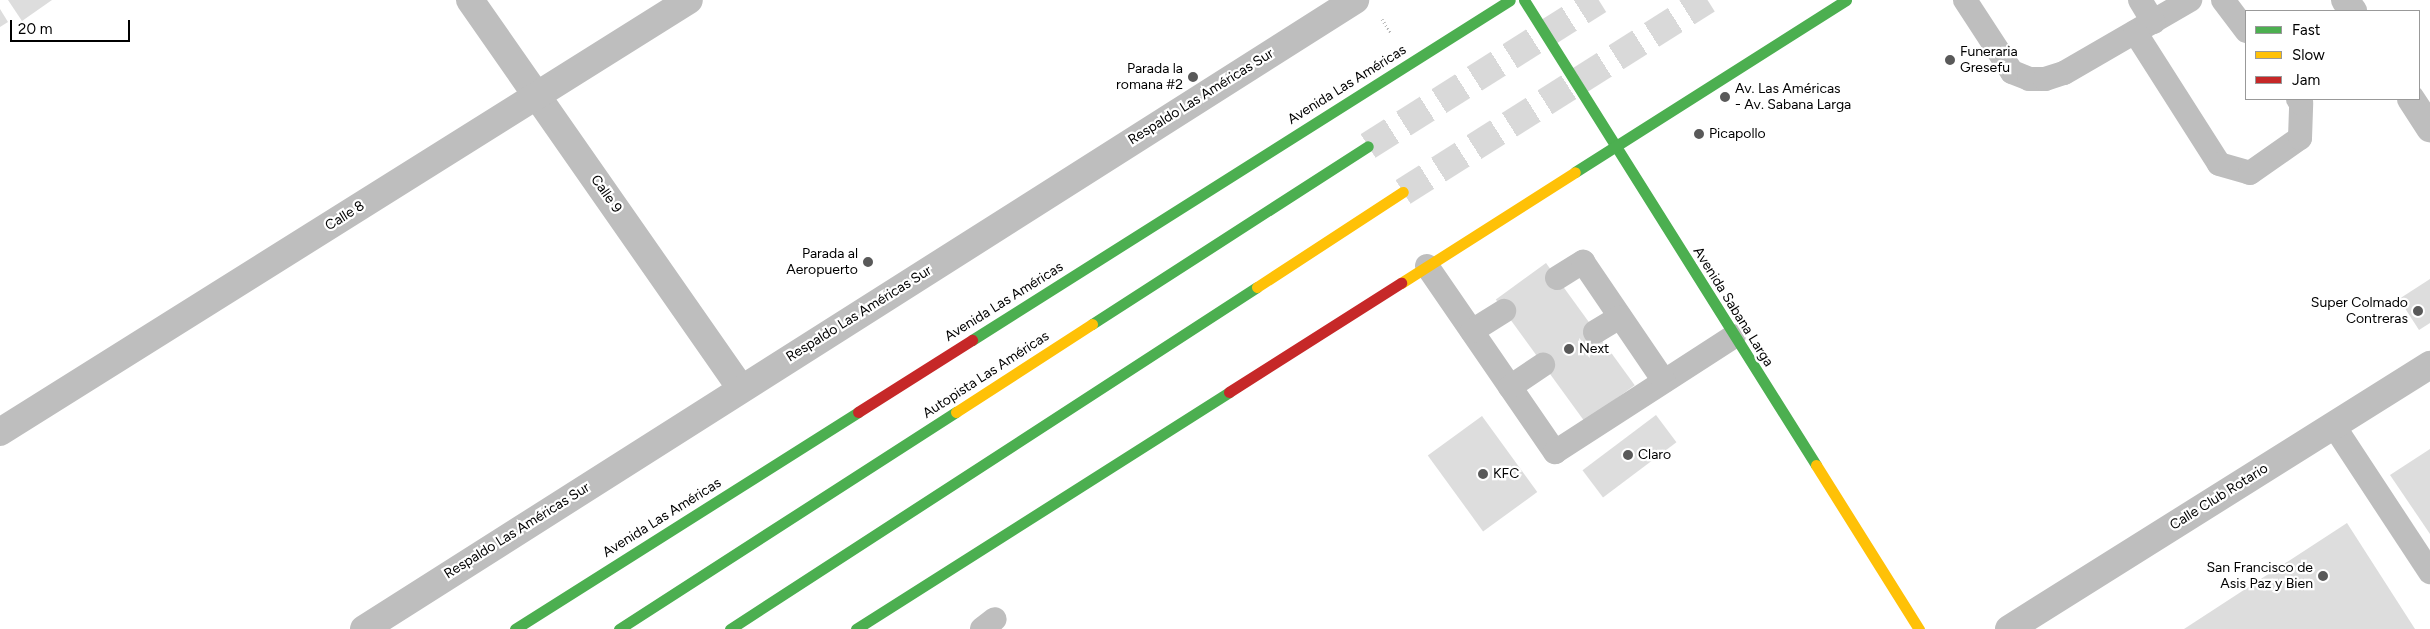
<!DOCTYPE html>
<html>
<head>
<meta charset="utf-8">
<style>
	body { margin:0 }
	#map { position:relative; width:2430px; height:629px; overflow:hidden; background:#fff; font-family:Figtree,sans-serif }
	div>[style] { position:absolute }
	.building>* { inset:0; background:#ddd; transform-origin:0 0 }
	.highway-tunnel>* { height:28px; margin-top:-14px; transform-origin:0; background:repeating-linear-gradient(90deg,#d9d9d9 0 28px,transparent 0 42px) }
	.path>* { height:3px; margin-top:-1.5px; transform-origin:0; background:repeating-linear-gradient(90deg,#b8b8b8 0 1px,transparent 0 3.5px) }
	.lane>* { height:24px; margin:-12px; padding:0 12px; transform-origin:12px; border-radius:12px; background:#bebebe }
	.street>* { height:28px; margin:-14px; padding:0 14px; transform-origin:14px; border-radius:14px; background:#bebebe }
	.fast>* { height:11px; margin:-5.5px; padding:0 5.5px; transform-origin:5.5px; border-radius:5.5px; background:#4caf50 }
	.slow>* { height:11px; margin:-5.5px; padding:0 5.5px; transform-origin:5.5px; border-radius:5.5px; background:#ffc107 }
	.jam>* { height:11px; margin:-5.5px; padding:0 5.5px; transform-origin:5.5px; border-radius:5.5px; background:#c62828 }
	.dots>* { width:14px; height:14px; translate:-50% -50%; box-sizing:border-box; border:2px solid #fff; border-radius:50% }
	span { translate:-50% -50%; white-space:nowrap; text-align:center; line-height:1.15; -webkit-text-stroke:4.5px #fff; paint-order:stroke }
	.poi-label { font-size:14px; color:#000 }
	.left { translate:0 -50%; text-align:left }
	.right { translate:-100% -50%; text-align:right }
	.street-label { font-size:14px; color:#000 }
	.legend { position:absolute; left:2245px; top:10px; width:175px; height:90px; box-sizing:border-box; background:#fff; border:1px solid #999; margin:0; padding:6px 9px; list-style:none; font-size:15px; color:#000 }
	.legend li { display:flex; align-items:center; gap:10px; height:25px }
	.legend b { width:25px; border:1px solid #999 }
	.scale { position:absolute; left:10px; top:20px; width:120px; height:22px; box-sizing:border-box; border:2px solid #000; border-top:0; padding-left:6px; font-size:15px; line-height:18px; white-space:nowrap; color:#000; -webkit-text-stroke:4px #fff; paint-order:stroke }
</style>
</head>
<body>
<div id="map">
	<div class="building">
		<div style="clip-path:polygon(8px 0,52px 0,22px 21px)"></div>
		<div style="clip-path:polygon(0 9px,8px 22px,0 27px)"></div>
		<div style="left:1546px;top:263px;width:151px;height:62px;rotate:54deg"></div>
		<div style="clip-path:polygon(2430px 279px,2430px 323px,2419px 330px,2399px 299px)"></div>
		<div style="left:1656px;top:415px;width:34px;height:92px;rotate:53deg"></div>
		<div style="left:1482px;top:416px;width:94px;height:67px;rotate:54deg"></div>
		<div style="clip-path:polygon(2430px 449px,2430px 534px,2390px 475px)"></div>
		<div style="clip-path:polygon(2347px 523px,2415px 629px,2184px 629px)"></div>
	</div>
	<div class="highway-tunnel">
		<div style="left:1368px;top:146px;width:273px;rotate:-32.3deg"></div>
		<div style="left:1403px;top:192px;width:360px;rotate:-32.3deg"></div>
	</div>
	<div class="path">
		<div style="left:1382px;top:19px;width:17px;rotate:57deg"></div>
	</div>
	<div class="lane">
		<div style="left:1965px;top:0;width:86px;rotate:56.9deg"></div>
		<div style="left:2012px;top:72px;width:18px;rotate:22deg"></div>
		<div style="left:2029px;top:79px;width:16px"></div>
		<div style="left:2045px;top:79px;width:20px;rotate:-18deg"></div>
		<div style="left:2064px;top:73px;width:146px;rotate:-30.1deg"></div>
		<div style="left:2140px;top:0;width:26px;rotate:59deg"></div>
		<div style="left:2223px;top:0;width:39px;rotate:53deg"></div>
		<div style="left:2135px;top:32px;width:156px;rotate:57.5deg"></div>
		<div style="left:2219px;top:164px;width:32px;rotate:16deg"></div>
		<div style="left:2250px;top:173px;width:61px;rotate:-35deg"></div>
		<div style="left:2300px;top:138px;width:35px;rotate:-88deg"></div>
		<div style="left:2301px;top:103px;width:5px;rotate:-127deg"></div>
		<div style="left:1427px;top:266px;width:226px;rotate:55.5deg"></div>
		<div style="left:1555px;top:452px;width:213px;rotate:-32.9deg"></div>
		<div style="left:1557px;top:278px;width:31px;rotate:-32deg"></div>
		<div style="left:1583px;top:262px;width:144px;rotate:55.8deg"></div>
		<div style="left:1472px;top:331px;width:38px;rotate:-32deg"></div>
		<div style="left:1595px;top:332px;width:29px;rotate:-31deg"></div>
		<div style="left:1510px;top:387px;width:40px;rotate:-34deg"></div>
		<div style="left:2334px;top:426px;width:175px;rotate:56.7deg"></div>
		<div style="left:982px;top:629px;width:16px;rotate:-38deg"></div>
	</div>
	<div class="street">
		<div style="left:470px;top:0;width:474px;rotate:55.1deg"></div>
		<div style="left:2345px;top:0;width:14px;rotate:54deg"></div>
		<div style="left:2411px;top:99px;width:35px;rotate:57deg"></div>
		<div style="left:0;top:432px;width:813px;rotate:-32.09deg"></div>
		<div style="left:364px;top:629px;width:1174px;rotate:-32.4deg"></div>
		<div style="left:2009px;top:629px;width:497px;rotate:-32.1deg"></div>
	</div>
	<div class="fast">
		<div style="left:1524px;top:0;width:549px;rotate:57.87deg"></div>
		<div style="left:1575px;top:172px;width:321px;rotate:-32.4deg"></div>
		<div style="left:1092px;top:324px;width:328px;rotate:-32.8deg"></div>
		<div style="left:972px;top:340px;width:636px;rotate:-32.29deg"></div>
		<div style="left:515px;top:629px;width:406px;rotate:-32.3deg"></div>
		<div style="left:619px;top:629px;width:401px;rotate:-32.8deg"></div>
		<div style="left:730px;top:629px;width:628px;rotate:-32.98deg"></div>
		<div style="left:856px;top:629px;width:442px;rotate:-32.4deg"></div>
	</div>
	<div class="slow">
		<div style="left:1401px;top:283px;width:206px;rotate:-32.5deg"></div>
		<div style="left:1257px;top:287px;width:174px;rotate:-33.1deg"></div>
		<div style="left:956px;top:412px;width:162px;rotate:-32.9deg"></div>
		<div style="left:1816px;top:465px;width:194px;rotate:57.9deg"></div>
	</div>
	<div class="jam">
		<div style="left:1229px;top:392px;width:204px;rotate:-32.4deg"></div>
		<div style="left:858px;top:412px;width:135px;rotate:-32.3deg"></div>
	</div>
	<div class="dots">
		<div style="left:1950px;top:60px;background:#595959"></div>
		<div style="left:1193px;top:77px;background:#595959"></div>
		<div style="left:1725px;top:97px;background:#595959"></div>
		<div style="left:1699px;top:134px;background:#595959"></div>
		<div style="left:868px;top:262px;background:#595959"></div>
		<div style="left:2418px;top:311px;background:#595959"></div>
		<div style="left:1569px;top:349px;background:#595959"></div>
		<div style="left:1628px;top:455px;background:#595959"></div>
		<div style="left:1483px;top:474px;background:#595959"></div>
		<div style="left:2323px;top:576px;background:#595959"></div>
	</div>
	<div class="poi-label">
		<span class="left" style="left:1960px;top:60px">Funeraria<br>Gresefu</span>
		<span class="right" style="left:1183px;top:77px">Parada la<br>romana #2</span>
		<span class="left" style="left:1735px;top:97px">Av. Las Américas<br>- Av. Sabana Larga</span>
		<span class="left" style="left:1709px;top:134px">Picapollo</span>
		<span class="right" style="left:858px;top:262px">Parada al<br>Aeropuerto</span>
		<span class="right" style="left:2408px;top:311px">Super Colmado<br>Contreras</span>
		<span class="left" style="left:1579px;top:349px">Next</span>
		<span class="left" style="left:1638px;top:455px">Claro</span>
		<span class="left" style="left:1493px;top:474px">KFC</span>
		<span class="right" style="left:2313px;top:576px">San Francisco de<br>Asis Paz y Bien</span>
	</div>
	<div class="street-label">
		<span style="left:1347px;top:85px;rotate:-32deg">Avenida Las Américas</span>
		<span style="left:1201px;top:97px;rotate:-32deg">Respaldo Las Américas Sur</span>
		<span style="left:606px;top:194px;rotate:55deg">Calle 9</span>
		<span style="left:345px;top:216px;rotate:-32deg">Calle 8</span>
		<span style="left:1004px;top:302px;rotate:-32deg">Avenida Las Américas</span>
		<span style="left:1733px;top:307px;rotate:58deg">Avenida Sabana Larga</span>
		<span style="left:859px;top:314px;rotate:-32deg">Respaldo Las Américas Sur</span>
		<span style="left:986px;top:375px;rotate:-33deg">Autopista Las Américas</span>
		<span style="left:2219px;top:497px;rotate:-32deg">Calle Club Rotario</span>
		<span style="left:662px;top:518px;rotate:-32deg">Avenida Las Américas</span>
		<span style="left:517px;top:531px;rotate:-32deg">Respaldo Las Américas Sur</span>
	</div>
	<ul class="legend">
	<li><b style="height:6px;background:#4caf50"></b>Fast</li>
	<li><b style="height:6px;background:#ffc107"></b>Slow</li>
	<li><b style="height:6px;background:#c62828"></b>Jam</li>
	</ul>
	<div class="scale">20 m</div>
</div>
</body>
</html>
